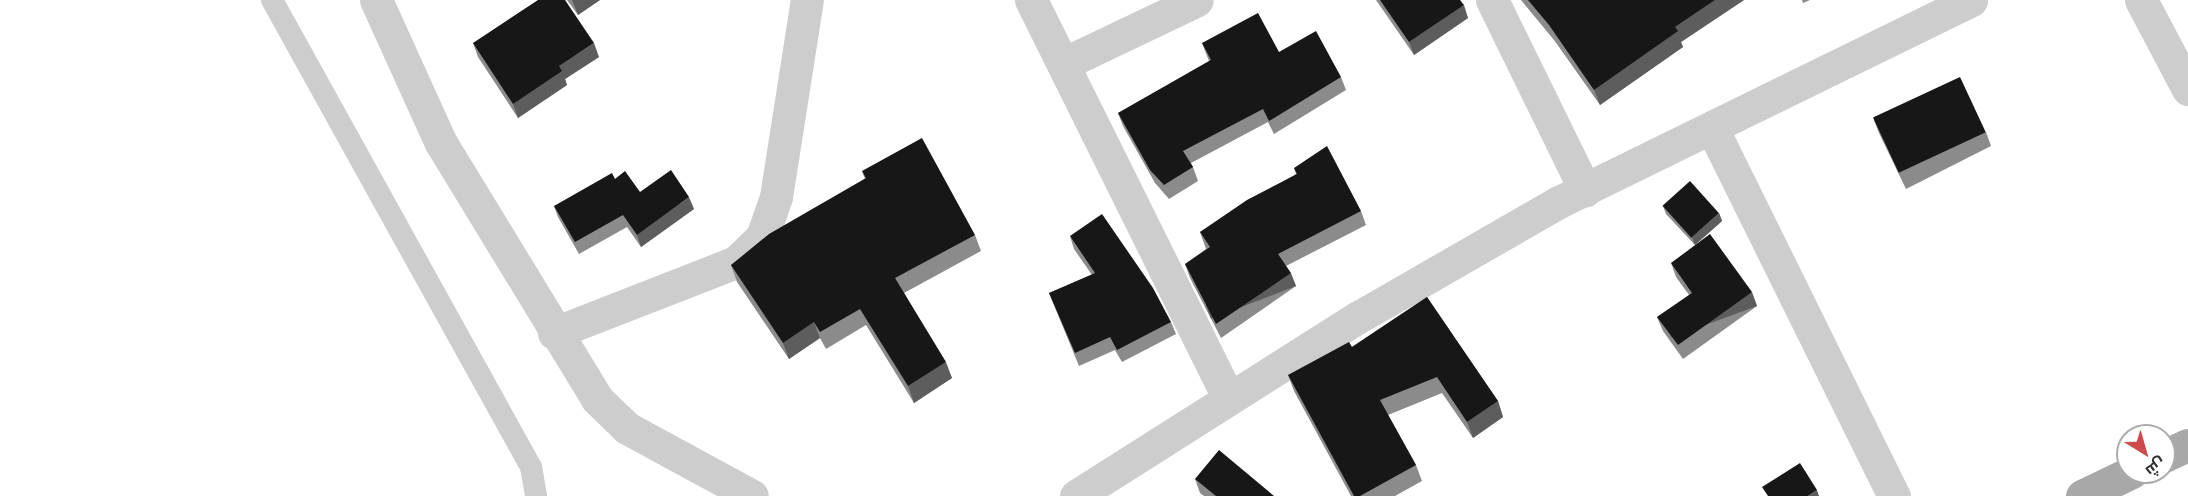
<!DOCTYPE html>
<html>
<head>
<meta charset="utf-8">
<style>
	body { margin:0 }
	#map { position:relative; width:2188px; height:496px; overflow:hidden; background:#fff; font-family:"Space Grotesk",Cairo,sans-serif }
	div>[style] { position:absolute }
	.service>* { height:22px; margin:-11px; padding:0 11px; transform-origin:11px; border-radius:11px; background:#cdcdcd }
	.minor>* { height:33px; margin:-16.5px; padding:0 16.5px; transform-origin:16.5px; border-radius:16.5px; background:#cdcdcd }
	.tertiary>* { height:33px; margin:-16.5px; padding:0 16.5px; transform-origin:16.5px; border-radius:16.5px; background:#cdcdcd }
	.primary>* { height:33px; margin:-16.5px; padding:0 16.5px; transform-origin:16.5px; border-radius:16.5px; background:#a8a8a8 }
	.wall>* { inset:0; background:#8b8b8b }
	.shaded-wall>* { inset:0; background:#5d5d5d; transform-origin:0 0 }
	.building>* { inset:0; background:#171717; transform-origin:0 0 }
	span { translate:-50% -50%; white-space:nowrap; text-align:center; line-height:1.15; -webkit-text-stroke:6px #fff; paint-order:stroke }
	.north { position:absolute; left:2116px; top:424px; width:60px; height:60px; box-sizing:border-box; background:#fff; border:2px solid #acacac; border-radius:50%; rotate:143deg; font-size:16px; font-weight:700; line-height:24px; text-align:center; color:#303030 }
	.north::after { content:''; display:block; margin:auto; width:21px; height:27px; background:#cf4b4a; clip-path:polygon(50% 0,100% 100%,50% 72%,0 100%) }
</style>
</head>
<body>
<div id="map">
	<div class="service">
		<div style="left:272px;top:0;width:534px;rotate:60.99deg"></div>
		<div style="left:531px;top:467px;width:29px;rotate:80deg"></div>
	</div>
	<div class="minor">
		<div style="left:376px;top:0;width:157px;rotate:65.6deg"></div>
		<div style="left:441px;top:143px;width:300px;rotate:58.6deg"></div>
		<div style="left:597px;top:399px;width:42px;rotate:44deg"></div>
		<div style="left:627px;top:428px;width:142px;rotate:28.5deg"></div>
		<div style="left:1031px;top:0;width:443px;rotate:63.6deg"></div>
		<div style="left:1492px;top:0;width:212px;rotate:63.9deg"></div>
		<div style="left:1063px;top:64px;width:148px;rotate:-25.5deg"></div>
		<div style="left:1712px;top:128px;width:411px;rotate:63.7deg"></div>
		<div style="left:554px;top:333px;width:195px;rotate:-21.3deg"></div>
		<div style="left:736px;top:262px;width:36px;rotate:-44deg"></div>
		<div style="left:762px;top:237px;width:42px;rotate:-70.7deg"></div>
		<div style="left:776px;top:197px;width:199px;rotate:-81.1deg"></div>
		<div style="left:1076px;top:496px;width:333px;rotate:-32.4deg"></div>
		<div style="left:1357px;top:318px;width:233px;rotate:-29.9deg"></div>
		<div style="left:1559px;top:202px;width:459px;rotate:-26.1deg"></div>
	</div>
	<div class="tertiary">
		<div style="left:2141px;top:0;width:101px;rotate:62.2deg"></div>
	</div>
	<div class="primary">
		<div style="left:2164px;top:456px;width:26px;rotate:-25deg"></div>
		<div style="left:2082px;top:496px;width:55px;rotate:-25.6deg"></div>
	</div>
	<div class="wall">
		<div style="clip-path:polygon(567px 0,600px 0,578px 15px)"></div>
		<div style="clip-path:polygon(1376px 0,1460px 0,1468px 18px,1414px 55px)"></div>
		<div style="clip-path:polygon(1521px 0,1744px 0,1681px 42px,1683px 47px,1600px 105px,1554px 40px)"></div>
		<div style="clip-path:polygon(1802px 0,1810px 0,1803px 3px)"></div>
		<div style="clip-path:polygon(473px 43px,599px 57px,565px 79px,567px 85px,518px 118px,478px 57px)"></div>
		<div style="clip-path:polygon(1202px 43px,1279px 52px,1341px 77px,1346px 90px,1274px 134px,1268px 122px,1191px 163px,1193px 167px,1198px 181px,1169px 199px,1155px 183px,1123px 126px,1118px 113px,1209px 61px)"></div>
		<div style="clip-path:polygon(1874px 120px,1986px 132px,1991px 146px,1906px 189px,1879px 133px)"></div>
		<div style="clip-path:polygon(1294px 168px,1361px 211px,1366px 225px,1286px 266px,1296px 286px,1221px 338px,1190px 278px,1185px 264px,1206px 249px,1200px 232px,1296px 174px)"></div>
		<div style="clip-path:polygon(862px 171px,975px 235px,981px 251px,904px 293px,952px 378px,914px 403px,866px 325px,826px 349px,820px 338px,789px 359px,737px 282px,731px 265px,865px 179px)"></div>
		<div style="clip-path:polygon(615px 179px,640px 192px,694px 209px,641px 247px,627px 227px,579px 254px,558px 217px,554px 206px)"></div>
		<div style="clip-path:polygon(1663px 206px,1719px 213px,1722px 221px,1695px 245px,1666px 214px)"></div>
		<div style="clip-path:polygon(1070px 236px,1171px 322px,1176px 334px,1122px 362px,1115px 350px,1079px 366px,1049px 293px,1092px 275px,1074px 249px)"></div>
		<div style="clip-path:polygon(1671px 263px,1757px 306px,1683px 359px,1663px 331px,1657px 317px,1689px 295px,1676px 277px)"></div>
		<div style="clip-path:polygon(1427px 297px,1498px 401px,1503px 417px,1473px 438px,1442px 393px,1388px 415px,1416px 465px,1422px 481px,1395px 496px,1351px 496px,1294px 391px,1288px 375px,1352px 347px)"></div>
		<div style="clip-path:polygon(1195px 479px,1274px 496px,1204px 496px,1200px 493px)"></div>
	</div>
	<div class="shaded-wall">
		<div style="clip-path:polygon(572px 0,600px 0,578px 15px)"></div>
		<div style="clip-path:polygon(1715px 0,1744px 0,1681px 42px,1683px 47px,1600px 105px,1594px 90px,1675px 27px)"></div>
		<div style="clip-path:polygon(1464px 5px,1468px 18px,1414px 55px,1409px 42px)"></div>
		<div style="clip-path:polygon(594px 43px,599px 57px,565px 79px,567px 85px,518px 118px,513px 104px,559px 66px)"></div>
		<div style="clip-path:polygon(689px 197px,694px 209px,641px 247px,637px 235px)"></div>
		<div style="clip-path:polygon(1719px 213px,1722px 221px,1695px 245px,1692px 237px)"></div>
		<div style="left:1291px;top:273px;width:14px;height:91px;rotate:69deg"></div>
		<div style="left:1752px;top:292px;width:15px;height:91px;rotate:70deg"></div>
		<div style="clip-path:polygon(814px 322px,820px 338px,789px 359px,783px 343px)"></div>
		<div style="clip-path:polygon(946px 362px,952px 378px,914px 403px,908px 386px)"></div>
		<div style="clip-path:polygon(1498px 401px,1503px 417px,1473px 438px,1467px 422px)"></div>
		<div style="clip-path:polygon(1817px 490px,1819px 496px,1808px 496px)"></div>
	</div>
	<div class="building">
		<div style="clip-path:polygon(538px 0,565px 0,594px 43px,559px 66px,562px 71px,513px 104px,473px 43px)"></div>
		<div style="clip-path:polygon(1380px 0,1460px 0,1464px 5px,1409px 42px)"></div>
		<div style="clip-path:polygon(1528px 0,1715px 0,1675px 27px,1678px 31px,1594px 90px,1549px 25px)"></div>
		<div style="clip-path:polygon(1258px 13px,1279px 52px,1316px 31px,1341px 77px,1269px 121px,1263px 109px,1183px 151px,1193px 167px,1164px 185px,1150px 170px,1118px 113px,1211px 60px,1202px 43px)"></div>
		<div style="left:1960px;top:77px;width:61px;height:96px;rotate:65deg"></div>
		<div style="clip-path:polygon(922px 138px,975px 235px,895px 278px,946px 362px,908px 386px,860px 309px,820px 332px,814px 322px,783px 343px,731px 265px,769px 234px,866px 178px,862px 171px)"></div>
		<div style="clip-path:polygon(1327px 146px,1361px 211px,1278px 254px,1291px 273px,1216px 324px,1185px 264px,1210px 247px,1200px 232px,1247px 200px,1297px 174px,1294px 168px)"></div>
		<div style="clip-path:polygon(671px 170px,689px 197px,637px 235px,623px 215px,575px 242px,554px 206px,612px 173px,615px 179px,625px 171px,640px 192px)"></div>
		<div style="left:1690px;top:181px;width:43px;height:37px;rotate:48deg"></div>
		<div style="clip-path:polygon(1102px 214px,1153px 288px,1171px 322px,1117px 350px,1110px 337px,1075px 353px,1049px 293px,1095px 273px,1070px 236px)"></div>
		<div style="clip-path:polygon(1710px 234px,1752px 292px,1678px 345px,1657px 317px,1692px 293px,1671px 263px)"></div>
		<div style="clip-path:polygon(1427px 297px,1498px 401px,1467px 422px,1437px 377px,1380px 400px,1416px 465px,1360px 496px,1354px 496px,1288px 375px,1349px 342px,1352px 347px)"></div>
		<div style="clip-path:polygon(1219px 450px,1274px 496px,1216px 496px,1195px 479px)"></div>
		<div style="clip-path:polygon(1800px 463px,1817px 490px,1808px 496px,1768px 496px,1762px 487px)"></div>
	</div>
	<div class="north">ش</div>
</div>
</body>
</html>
